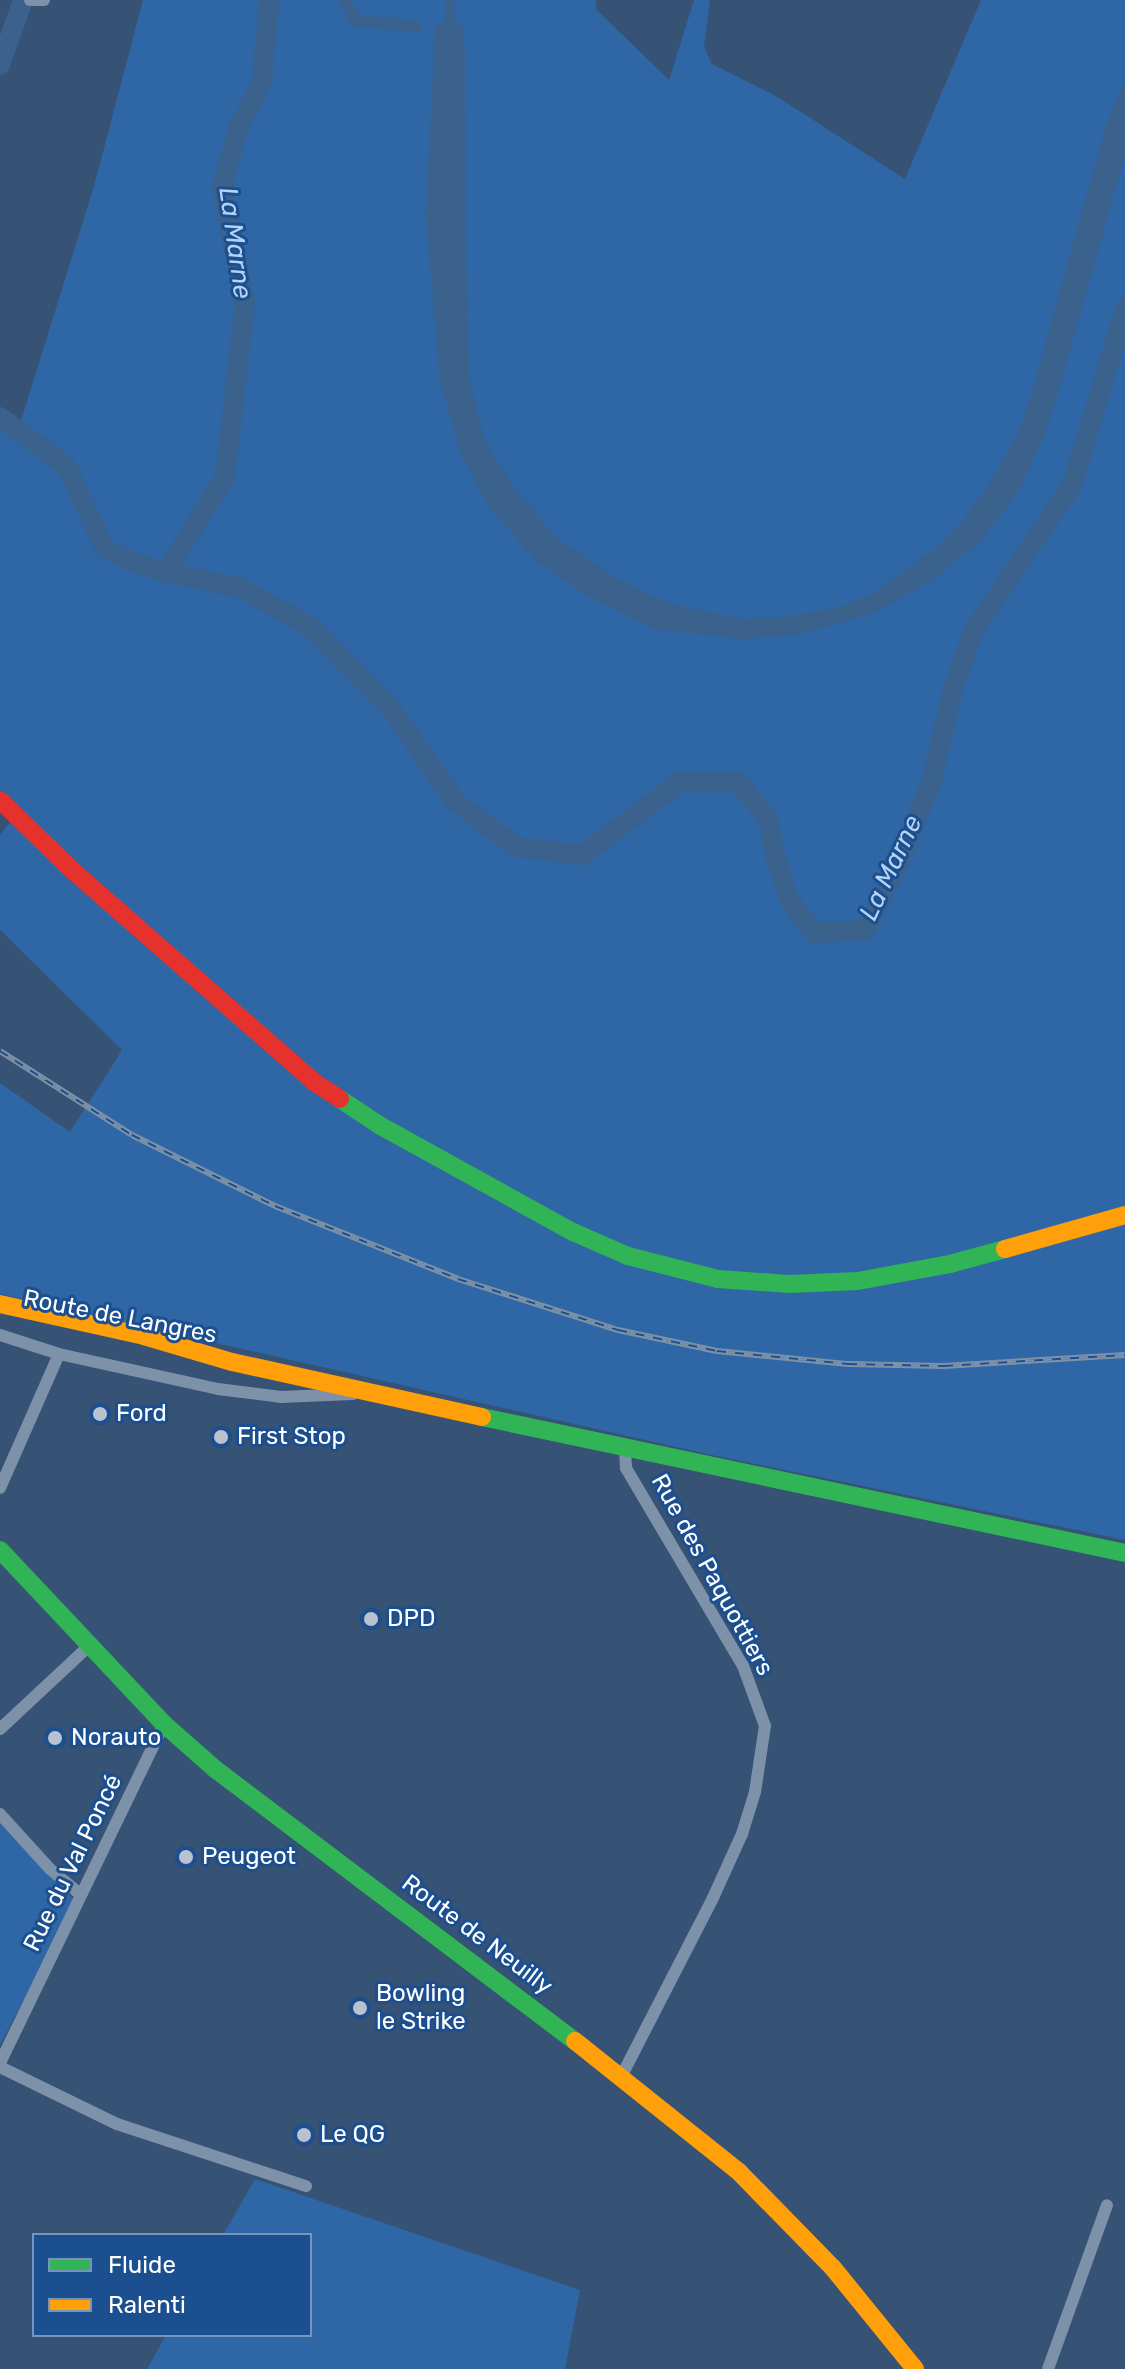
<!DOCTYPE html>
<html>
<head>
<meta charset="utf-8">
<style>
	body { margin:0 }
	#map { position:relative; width:1125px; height:2369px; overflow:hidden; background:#365274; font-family:Rubik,sans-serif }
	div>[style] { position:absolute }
	.green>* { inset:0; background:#2f66a5 }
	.water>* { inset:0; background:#3b618d }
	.canal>* { height:12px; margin:-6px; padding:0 6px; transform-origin:6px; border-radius:6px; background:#3b618d }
	.river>* { height:20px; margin:-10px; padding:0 10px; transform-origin:10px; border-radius:10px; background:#3b618d }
	.street>* { height:12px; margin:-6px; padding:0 6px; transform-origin:6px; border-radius:6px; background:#7d92a8 }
	.fast>* { height:18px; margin:-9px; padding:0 9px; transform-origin:9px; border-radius:9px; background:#30b455 }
	.slow>* { height:18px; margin:-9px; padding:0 9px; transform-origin:9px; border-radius:9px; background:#ff9f0a }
	.jam>* { height:18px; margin:-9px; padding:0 9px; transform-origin:9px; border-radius:9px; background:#e5322d }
	.rail>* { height:6px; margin-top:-3px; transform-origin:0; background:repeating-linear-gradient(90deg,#1b4f8f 0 9px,#7e92a7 0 18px); box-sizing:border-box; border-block:2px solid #7e92a7 }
	.dots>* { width:22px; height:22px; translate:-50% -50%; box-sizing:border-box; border:4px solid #1b4f8f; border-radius:50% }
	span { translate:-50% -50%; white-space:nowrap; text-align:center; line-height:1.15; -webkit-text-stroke:6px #1b4f8f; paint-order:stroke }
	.street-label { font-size:24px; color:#fff }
	.poi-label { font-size:24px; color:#fff }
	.left { translate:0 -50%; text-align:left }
	.water-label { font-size:26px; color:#b5d3f5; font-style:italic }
	.legend { position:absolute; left:32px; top:2233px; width:280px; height:104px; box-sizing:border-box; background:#1b4f8f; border:2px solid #7695bc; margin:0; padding:10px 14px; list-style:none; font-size:24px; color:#fff }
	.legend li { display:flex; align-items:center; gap:16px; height:40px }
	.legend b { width:40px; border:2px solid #7695bc }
</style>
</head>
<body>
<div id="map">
	<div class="green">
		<div style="clip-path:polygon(143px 0,596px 0,596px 9px,669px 80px,694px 0,710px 0,704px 47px,712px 64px,776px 96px,905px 179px,981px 0,1125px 0,1125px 1540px,707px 1454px,0 1294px,0 1083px,70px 1132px,122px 1050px,0 930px,0 835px,10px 822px,0 805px,0 419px,20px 424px,94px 186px)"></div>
		<div style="clip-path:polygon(0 1824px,75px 1901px,0 2045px)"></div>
		<div style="clip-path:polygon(255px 2179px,580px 2290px,565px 2369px,147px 2369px,166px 2335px,310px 2335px,310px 2235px,223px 2235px)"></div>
	</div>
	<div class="water">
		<div style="clip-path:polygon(445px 0,454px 0,455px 22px,462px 23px,465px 54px,467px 320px,470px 382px,484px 438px,515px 490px,557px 538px,614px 577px,668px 603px,742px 619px,792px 616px,840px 607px,871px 594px,936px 548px,964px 519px,994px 476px,1021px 426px,1032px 392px,1106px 125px,1125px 81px,1125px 155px,1056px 401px,1044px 437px,1018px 492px,982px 540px,930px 582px,873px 613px,796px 635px,742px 639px,654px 629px,580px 592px,535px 560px,490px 508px,462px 456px,440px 382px,426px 217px,435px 23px,445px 23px)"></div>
	</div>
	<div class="canal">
		<div style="left:344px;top:0;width:24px;rotate:60deg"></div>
		<div style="left:356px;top:21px;width:60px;rotate:4.8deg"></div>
	</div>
	<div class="river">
		<div style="left:269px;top:0;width:82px;rotate:94.9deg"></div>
		<div style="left:262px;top:82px;width:53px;rotate:117.1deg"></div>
		<div style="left:238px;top:129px;width:62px;rotate:104.9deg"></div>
		<div style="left:222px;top:189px;width:116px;rotate:78.6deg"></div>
		<div style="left:245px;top:303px;width:175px;rotate:96.6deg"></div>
		<div style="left:225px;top:477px;width:112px;rotate:121.8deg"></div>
		<div style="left:166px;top:572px;width:76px;rotate:12.2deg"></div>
		<div style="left:240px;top:588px;width:81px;rotate:28.8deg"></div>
		<div style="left:311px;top:627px;width:111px;rotate:45.4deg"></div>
		<div style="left:389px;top:706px;width:117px;rotate:55.1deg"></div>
		<div style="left:456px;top:802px;width:75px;rotate:36.9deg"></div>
		<div style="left:516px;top:847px;width:66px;rotate:6.9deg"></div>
		<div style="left:582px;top:855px;width:122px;rotate:-36.7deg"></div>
		<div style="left:680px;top:782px;width:57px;rotate:-1deg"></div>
		<div style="left:737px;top:781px;width:49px;rotate:50.8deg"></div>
		<div style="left:768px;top:819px;width:38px;rotate:79deg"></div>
		<div style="left:775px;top:856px;width:45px;rotate:72deg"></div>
		<div style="left:789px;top:899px;width:42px;rotate:53.7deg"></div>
		<div style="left:814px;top:933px;width:51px;rotate:-3.4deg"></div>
		<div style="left:865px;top:930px;width:78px;rotate:-63.4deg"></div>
		<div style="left:900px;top:860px;width:84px;rotate:-68.3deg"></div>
		<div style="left:931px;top:782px;width:99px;rotate:-76.5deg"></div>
		<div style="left:954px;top:686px;width:59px;rotate:-70.3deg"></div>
		<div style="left:974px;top:630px;width:175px;rotate:-55.9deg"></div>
		<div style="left:1072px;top:485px;width:184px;rotate:-73.2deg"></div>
		<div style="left:0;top:65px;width:69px;rotate:-70.5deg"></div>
		<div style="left:0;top:417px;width:82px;rotate:36.6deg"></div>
		<div style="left:66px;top:466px;width:91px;rotate:64.6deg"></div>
		<div style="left:105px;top:548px;width:33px;rotate:27deg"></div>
		<div style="left:134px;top:563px;width:33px;rotate:16deg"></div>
	</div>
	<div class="street">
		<div style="left:30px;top:0;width:14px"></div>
		<div style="left:0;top:1335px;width:62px;rotate:17.9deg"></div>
		<div style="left:59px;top:1354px;width:163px;rotate:12.4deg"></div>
		<div style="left:218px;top:1389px;width:64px;rotate:7.2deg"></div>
		<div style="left:281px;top:1397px;width:72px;rotate:-2.4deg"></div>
		<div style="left:0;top:1488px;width:146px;rotate:-66.2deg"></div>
		<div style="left:0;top:1729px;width:120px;rotate:-43deg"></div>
		<div style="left:0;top:1814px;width:74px;rotate:47.7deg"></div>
		<div style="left:50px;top:1869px;width:40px;rotate:40deg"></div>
		<div style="left:0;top:2063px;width:377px;rotate:-64.2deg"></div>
		<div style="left:0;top:2067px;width:130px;rotate:26deg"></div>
		<div style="left:117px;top:2124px;width:199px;rotate:18.2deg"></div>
		<div style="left:621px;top:2077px;width:199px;rotate:-62.8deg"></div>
		<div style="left:712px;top:1900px;width:72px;rotate:-65.6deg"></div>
		<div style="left:742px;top:1834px;width:44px;rotate:-72.8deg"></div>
		<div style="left:755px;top:1792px;width:67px;rotate:-81.4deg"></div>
		<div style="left:765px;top:1726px;width:64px;rotate:-110.1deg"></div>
		<div style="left:743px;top:1666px;width:230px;rotate:-120.6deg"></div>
		<div style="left:626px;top:1468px;width:21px;rotate:-93deg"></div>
		<div style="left:1048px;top:2369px;width:174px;rotate:-70.2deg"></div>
	</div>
	<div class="fast">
		<div style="left:340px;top:1099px;width:47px;rotate:33.7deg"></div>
		<div style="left:379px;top:1125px;width:222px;rotate:28.9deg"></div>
		<div style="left:573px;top:1232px;width:60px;rotate:23.6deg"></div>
		<div style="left:628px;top:1256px;width:93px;rotate:14.3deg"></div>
		<div style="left:718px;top:1279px;width:71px;rotate:4deg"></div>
		<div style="left:789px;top:1284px;width:69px;rotate:-2.5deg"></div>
		<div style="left:858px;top:1281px;width:94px;rotate:-10.5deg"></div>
		<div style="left:950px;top:1264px;width:57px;rotate:-15.3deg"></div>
		<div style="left:482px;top:1417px;width:657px;rotate:11.94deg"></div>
		<div style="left:0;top:1550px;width:239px;rotate:46.7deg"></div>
		<div style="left:164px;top:1724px;width:68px;rotate:41.4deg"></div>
		<div style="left:215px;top:1769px;width:451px;rotate:37.1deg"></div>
	</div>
	<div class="slow">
		<div style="left:1005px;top:1249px;width:125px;rotate:-15.8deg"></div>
		<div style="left:0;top:1304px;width:148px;rotate:12.5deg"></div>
		<div style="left:144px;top:1336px;width:92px;rotate:16.5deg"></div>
		<div style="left:232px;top:1362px;width:256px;rotate:12.4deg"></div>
		<div style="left:575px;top:2041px;width:210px;rotate:38.6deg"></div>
		<div style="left:739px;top:2172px;width:134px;rotate:45.6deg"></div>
		<div style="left:833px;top:2268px;width:130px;rotate:50.9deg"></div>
	</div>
	<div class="jam">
		<div style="left:0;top:800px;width:100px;rotate:44.2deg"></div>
		<div style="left:72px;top:870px;width:322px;rotate:41.2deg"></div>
		<div style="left:314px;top:1082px;width:31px;rotate:33deg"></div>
	</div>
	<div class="rail">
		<div style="left:0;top:1051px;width:156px;rotate:32.5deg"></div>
		<div style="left:132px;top:1135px;width:160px;rotate:26.4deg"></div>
		<div style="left:275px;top:1206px;width:197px;rotate:21.7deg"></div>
		<div style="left:458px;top:1279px;width:168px;rotate:17.7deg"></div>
		<div style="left:618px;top:1330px;width:101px;rotate:12deg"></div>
		<div style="left:717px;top:1351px;width:132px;rotate:5.7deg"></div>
		<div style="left:848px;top:1364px;width:96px;rotate:1.2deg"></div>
		<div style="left:944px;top:1366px;width:181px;rotate:-3.5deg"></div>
	</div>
	<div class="dots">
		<div style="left:100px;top:1414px;background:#b9c2ce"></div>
		<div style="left:221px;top:1437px;background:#b9c2ce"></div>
		<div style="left:371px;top:1619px;background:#b9c2ce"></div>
		<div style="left:55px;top:1738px;background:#b9c2ce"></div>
		<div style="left:186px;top:1857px;background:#b9c2ce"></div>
		<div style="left:360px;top:2008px;background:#b9c2ce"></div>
		<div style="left:304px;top:2135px;background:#b9c2ce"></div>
	</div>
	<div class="street-label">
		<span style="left:120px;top:1317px;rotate:11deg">Route de Langres</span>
		<span style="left:712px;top:1575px;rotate:61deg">Rue des Paquottiers</span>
		<span style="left:73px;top:1863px;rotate:-64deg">Rue du Val Poncé</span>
		<span style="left:477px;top:1935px;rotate:37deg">Route de Neuilly</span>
	</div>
	<div class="poi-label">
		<span class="left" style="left:116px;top:1414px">Ford</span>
		<span class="left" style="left:237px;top:1437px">First Stop</span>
		<span class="left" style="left:387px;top:1619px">DPD</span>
		<span class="left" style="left:71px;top:1738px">Norauto</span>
		<span class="left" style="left:202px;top:1857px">Peugeot</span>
		<span class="left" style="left:376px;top:2008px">Bowling<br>le Strike</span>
		<span class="left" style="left:320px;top:2135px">Le QG</span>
	</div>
	<div class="water-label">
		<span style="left:235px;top:243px;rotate:82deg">La Marne</span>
		<span style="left:891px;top:868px;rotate:-65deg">La Marne</span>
	</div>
	<ul class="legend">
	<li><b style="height:10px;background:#30b455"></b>Fluide</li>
	<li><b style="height:10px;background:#ff9f0a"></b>Ralenti</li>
	</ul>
</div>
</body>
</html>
